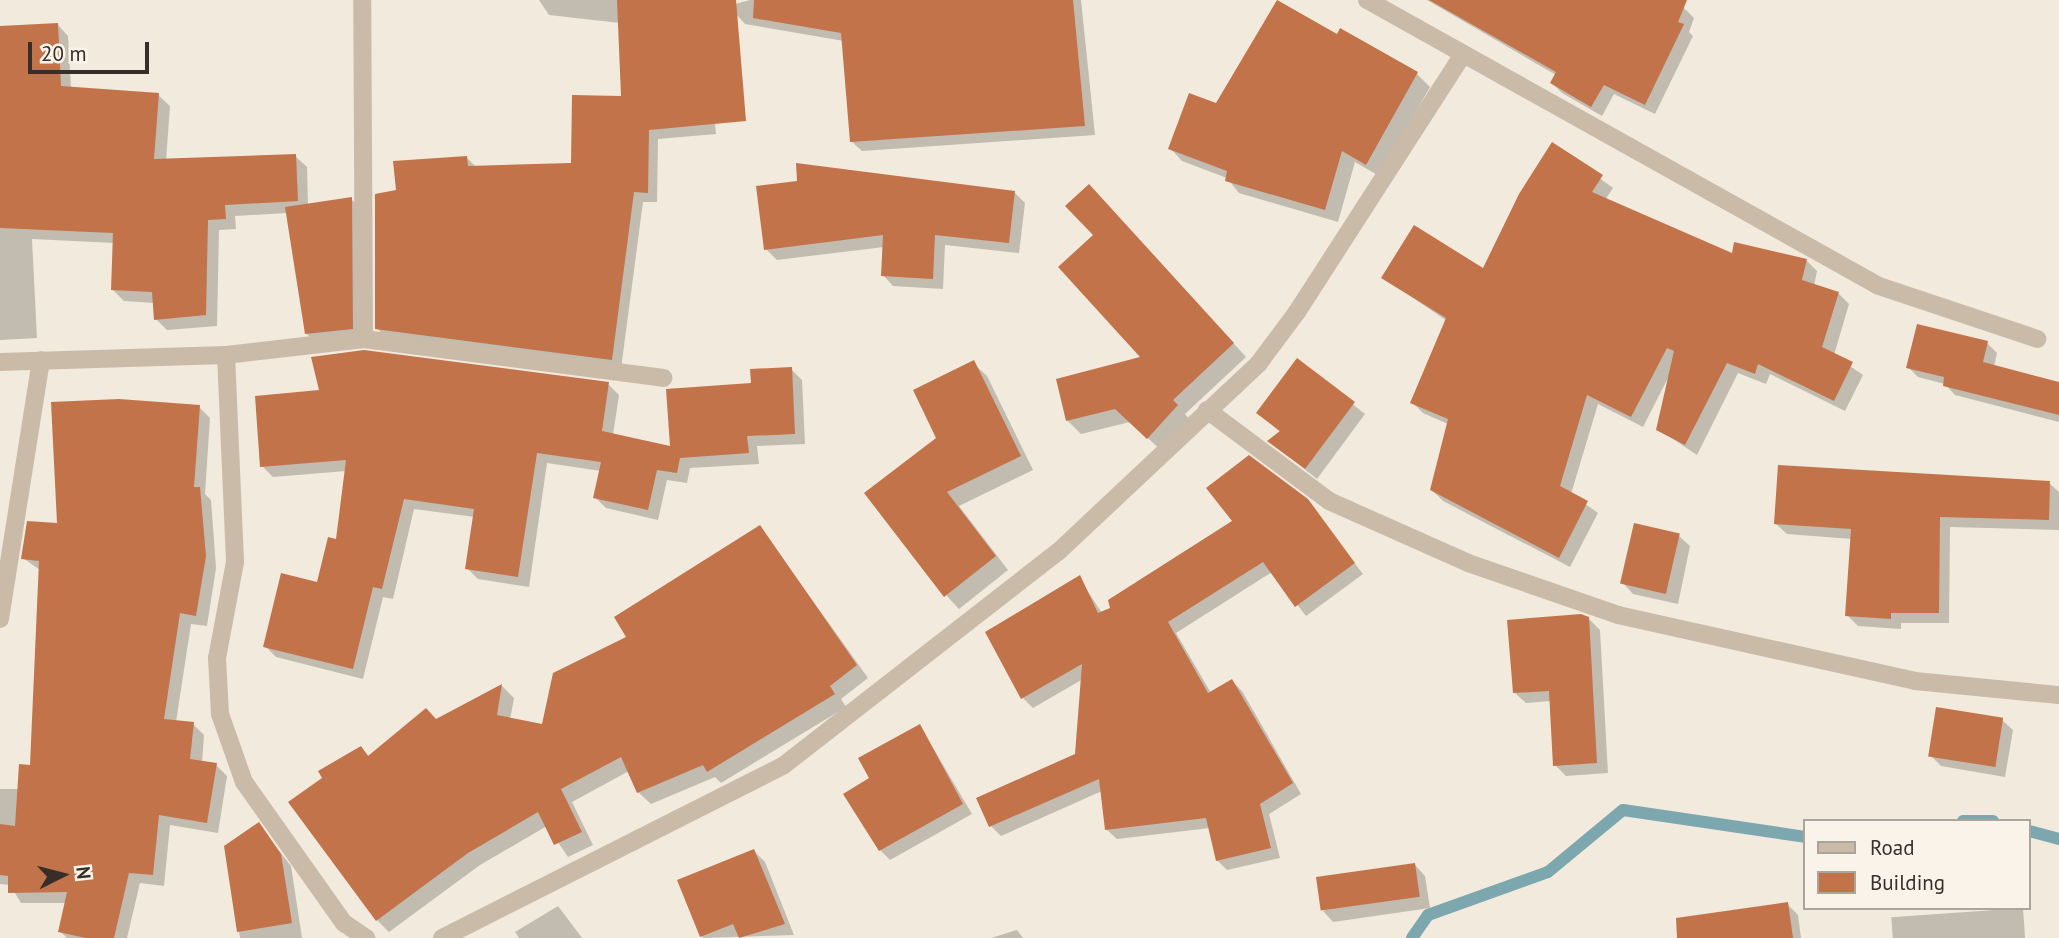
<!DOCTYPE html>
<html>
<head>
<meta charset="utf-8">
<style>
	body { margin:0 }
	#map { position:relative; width:2059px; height:938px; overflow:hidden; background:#f2eadd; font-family:"PT Sans",sans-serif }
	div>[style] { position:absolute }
	.shadow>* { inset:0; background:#0003; transform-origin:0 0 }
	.stream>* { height:12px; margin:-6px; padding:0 6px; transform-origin:6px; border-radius:6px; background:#7ca7ae }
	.building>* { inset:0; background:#c37349; transform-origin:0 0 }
	.street>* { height:18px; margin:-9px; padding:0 9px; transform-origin:9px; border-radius:9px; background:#cabba9 }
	span { translate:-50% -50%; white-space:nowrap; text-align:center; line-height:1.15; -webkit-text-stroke:5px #f9f3e9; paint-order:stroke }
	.legend { position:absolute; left:1803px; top:819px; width:228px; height:91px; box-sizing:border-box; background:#f9f3e9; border:2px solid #aba49c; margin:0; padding:9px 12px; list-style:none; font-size:21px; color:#372e29 }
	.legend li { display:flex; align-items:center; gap:14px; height:35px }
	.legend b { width:35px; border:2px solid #aba49c }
	.north { position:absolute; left:28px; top:840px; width:70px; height:70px; -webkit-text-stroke:5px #f9f3e9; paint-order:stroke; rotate:84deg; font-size:19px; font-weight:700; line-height:28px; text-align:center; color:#372e29 }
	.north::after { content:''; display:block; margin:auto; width:24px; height:32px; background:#372e29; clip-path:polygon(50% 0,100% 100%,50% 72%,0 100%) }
	.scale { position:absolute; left:28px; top:42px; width:121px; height:32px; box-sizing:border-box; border:4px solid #372e29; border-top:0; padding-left:9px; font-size:21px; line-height:24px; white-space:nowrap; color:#372e29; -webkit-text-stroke:5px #f9f3e9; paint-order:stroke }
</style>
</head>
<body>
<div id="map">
	<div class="shadow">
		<div style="clip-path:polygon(539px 0,704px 0,716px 134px,658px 139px,657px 202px,643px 202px,621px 369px,387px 339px,377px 328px,398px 192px,466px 157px,477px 168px,573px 165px,622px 97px,620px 23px,549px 15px)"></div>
		<div style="clip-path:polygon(750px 0,1081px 0,1095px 135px,862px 151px,851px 141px,844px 41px,745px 24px,735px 13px,735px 4px)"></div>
		<div style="clip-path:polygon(1427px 0,1627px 0,1684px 8px,1694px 18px,1689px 32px,1693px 36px,1655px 114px,1614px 94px,1602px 116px,1562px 93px,1552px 83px,1556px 75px)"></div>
		<div style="clip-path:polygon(1279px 1px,1338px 36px,1341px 31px,1417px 74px,1430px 87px,1379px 176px,1355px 162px,1338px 222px,1239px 193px,1227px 178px,1182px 161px,1170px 148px,1217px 105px)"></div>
		<div style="clip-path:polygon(57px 24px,68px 36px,71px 88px,158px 95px,170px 106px,166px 161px,295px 156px,307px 167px,308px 205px,351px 199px,360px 208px,361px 338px,316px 343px,307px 334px,287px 213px,235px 216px,236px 229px,219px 230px,217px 326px,167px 330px,156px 319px,155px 303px,124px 301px,113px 290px,114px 243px,32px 239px,37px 338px,0 340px,0 28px)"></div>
		<div style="clip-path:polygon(1553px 144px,1613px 188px,1605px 200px,1733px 255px,1806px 260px,1817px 271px,1814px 286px,1838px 293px,1849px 304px,1834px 355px,1863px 375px,1845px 411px,1770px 374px,1766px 384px,1738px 373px,1697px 455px,1658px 429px,1669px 376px,1643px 427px,1598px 404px,1571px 494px,1598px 513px,1570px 567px,1443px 501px,1432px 490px,1448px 424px,1423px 413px,1412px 402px,1447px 321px,1384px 278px,1483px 270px)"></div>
		<div style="clip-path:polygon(1014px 192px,1025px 203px,1019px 253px,945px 245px,943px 289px,893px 286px,883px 275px,884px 247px,777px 260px,766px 249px)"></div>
		<div style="clip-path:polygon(1102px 199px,1246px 357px,1185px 414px,1190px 420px,1162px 451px,1130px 422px,1081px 434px,1067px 420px,1143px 358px,1095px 235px)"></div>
		<div style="clip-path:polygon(1987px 343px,1997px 353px,1994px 367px,2059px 384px,2059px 422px,1955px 395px,1945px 384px,1918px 377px,1908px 367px)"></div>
		<div style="clip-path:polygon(1297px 360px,1365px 414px,1317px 479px,1270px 441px,1281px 433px,1258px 413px)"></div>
		<div style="clip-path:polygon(973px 363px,987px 376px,1033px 470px,959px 506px,1008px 570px,959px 609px,946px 595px,939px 439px)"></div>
		<div style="clip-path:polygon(791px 369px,802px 380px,805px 444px,757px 446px,759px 464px,690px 468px,687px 483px,667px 480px,658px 520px,606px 508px,595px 497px,601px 471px,547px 463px,529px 587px,478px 579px,467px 568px,475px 517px,414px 509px,393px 599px,383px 597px,363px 679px,276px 657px,265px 646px,319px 584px,337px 541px,346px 471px,273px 477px,262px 466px,608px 384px,619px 395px,613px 435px,672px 449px,752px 384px)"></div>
		<div style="clip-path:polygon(199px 407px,210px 418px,205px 494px,211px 500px,216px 568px,207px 626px,191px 624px,176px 722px,193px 724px,204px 735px,202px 763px,216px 765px,227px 776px,218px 833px,170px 825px,164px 886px,140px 883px,127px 938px,67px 938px,60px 931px,67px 903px,21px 903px,10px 885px,0 884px,0 789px,19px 789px,31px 767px,40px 570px,23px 558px)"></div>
		<div style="clip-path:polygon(2049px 483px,2059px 492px,2059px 530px,1950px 527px,1949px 623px,1901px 623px,1901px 629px,1858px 626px,1847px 615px,1852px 539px,1787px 534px,1776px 524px)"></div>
		<div style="clip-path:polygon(1307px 501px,1363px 574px,1306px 616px,1272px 572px,1176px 633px,1211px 693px,1232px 681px,1242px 691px,1301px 794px,1269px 814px,1280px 858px,1227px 870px,1217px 860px,1210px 828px,1117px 839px,1107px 830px,1102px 791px,1001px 836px,991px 826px,1077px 756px,1083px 679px,1033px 708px,1023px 698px,1079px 578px,1102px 613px)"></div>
		<div style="clip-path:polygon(760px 527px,868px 678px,841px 699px,846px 707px,721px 783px,715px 777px,651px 804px,638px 792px,629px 771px,572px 802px,593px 845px,568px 857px,547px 826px,480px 865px,389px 932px,377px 920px,361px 748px,370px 757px,502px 686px,514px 698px,510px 720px,543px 726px,629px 638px)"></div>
		<div style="clip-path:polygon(1679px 536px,1690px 546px,1678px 604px,1633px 594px,1623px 583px)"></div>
		<div style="clip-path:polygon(1589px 619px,1600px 630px,1608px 773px,1566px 776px,1555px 765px,1551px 701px,1526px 703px,1515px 693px)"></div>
		<div style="clip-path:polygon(2002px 720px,2013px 730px,2005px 777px,1941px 766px,1930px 755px)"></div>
		<div style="clip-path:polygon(920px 726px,972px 814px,890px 860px,880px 850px,871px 778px)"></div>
		<div style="clip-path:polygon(258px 824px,291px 866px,302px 938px,240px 938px,226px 847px)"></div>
		<div style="clip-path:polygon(754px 851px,765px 862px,794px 935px,703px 938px,679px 881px)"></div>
		<div style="clip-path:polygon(1415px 865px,1425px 876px,1430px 908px,1333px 922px,1323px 911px)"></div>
		<div style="clip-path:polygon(1787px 904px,1798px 915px,1801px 938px,1739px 938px)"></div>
		<div style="clip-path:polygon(558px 906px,582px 938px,519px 938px,515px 932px)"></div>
		<div style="left:2023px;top:908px;width:30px;height:132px;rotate:86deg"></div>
		<div style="clip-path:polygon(1017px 930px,1023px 938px,991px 938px)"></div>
	</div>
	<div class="stream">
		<div style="left:1963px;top:821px;width:30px"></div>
		<div style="left:2029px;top:831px;width:31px;rotate:15deg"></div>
		<div style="left:1412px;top:938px;width:28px;rotate:-55deg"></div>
		<div style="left:1428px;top:915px;width:127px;rotate:-19.7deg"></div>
		<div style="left:1548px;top:872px;width:97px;rotate:-39.6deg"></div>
		<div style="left:1623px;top:810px;width:184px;rotate:8.4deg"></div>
	</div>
	<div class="building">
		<div style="clip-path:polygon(617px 0,736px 0,746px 121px,649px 130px,648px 193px,634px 192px,612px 360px,375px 329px,375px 194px,396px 190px,393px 161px,467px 156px,468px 166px,571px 163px,572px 95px,621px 96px)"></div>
		<div style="clip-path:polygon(754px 0,1073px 0,1085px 126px,850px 142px,841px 33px,753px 18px)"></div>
		<div style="clip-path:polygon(1277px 0,1337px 34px,1340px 28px,1418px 72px,1366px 165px,1342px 151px,1325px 210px,1225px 181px,1227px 171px,1168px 149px,1189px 93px,1216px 103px)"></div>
		<div style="clip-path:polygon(1429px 0,1687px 0,1678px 22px,1684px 24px,1645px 105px,1604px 85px,1591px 107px,1550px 83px,1556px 72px)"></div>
		<div style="clip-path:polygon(58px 23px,61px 86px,159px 93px,154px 159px,296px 154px,298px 201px,225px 205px,226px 219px,208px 220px,206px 315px,154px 320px,152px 292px,111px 290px,113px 233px,0 228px,0 26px)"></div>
		<div style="clip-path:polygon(1552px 142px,1603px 175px,1592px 192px,1732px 253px,1734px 242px,1807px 259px,1802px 280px,1839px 292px,1822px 347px,1853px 362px,1834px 401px,1758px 364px,1755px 374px,1727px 363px,1685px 445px,1656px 430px,1674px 351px,1667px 348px,1631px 417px,1587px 395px,1560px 486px,1588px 501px,1559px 558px,1430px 490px,1448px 419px,1410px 403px,1446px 318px,1381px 278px,1414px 225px,1483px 268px,1519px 194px)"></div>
		<div style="clip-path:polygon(796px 163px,1015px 191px,1009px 243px,935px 235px,933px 279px,881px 276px,883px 235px,764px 250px,756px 186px,797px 181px)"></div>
		<div style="clip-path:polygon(1089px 184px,1234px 343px,1173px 400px,1178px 405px,1147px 439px,1115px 409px,1066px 421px,1056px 379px,1140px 357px,1058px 267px,1093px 235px,1065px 206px)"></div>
		<div style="clip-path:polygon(352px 197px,353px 329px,305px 334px,285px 207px)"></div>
		<div style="clip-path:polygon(1917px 324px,1988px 341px,1983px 362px,2059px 382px,2059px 415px,1943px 386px,1944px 377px,1906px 368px)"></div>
		<div style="clip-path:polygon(364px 350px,609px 382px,602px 431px,670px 446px,666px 389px,751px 383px,750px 369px,792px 367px,795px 434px,747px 436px,749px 453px,680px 458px,677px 473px,657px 470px,648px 510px,593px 498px,601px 462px,537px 453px,518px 577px,465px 569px,474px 509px,404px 499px,382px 589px,373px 587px,353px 669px,263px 647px,281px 573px,317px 582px,328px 537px,336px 539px,346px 460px,260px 467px,255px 396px,319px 390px,311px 357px)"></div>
		<div style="clip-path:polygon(1297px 358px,1355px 402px,1305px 469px,1267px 441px,1280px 431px,1256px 413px)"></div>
		<div style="clip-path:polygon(974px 360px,1021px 456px,947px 492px,996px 556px,944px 597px,864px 493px,936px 438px,913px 390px)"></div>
		<div style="clip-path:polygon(119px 399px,200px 405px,194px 487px,200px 487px,206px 556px,196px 616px,180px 613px,164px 719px,194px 722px,190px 759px,217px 763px,207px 823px,159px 815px,153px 875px,129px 873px,114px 938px,86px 938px,58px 932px,67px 892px,8px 893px,8px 876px,0 875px,0 824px,15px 826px,19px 764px,30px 765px,39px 561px,21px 559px,27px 521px,57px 523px,51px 402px)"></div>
		<div style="clip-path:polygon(1249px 455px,1308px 499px,1355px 563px,1295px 607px,1263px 562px,1168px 622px,1208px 693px,1232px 679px,1293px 783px,1260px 804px,1271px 848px,1216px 861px,1206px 818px,1105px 830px,1099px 779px,989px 827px,976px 798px,1075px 754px,1082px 664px,1021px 699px,985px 632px,1080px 575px,1098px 613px,1110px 608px,1108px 600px,1232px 521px,1206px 488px)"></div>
		<div style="clip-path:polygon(1778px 465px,2050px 481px,2049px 520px,1940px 517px,1939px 613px,1891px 613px,1891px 619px,1845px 616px,1851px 529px,1774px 524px)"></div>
		<div style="left:1634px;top:523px;width:47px;height:62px;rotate:13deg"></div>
		<div style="clip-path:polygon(760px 525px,857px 665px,830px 686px,835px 694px,707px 772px,703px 765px,637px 793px,621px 757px,561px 789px,582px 832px,554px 845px,538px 812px,468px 853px,376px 921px,288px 802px,322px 778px,318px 771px,361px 746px,368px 756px,426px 708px,436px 719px,502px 684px,497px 715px,542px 724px,553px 673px,626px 637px,614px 617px)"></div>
		<div style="clip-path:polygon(1581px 614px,1589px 617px,1597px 763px,1553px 766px,1549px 691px,1513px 693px,1507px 620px)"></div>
		<div style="left:1936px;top:707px;width:68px;height:50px;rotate:9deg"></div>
		<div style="clip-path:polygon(920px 724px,963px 804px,879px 851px,843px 794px,869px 778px,858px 758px)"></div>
		<div style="clip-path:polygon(259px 822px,281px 854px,292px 923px,237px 932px,224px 846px)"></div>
		<div style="clip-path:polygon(754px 849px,785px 924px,739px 938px,733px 924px,700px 937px,677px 880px)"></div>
		<div style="left:1415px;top:863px;width:34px;height:100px;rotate:82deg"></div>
		<div style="clip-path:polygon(1788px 902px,1793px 938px,1677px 938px,1676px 918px)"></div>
	</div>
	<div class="street">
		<div style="left:1367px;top:0;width:586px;rotate:29.19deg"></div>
		<div style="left:1879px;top:286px;width:167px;rotate:18.5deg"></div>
		<div style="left:364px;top:339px;width:302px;rotate:7.4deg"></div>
		<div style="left:226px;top:355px;width:207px;rotate:87.5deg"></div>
		<div style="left:235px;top:562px;width:98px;rotate:100.6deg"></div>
		<div style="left:217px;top:658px;width:56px;rotate:86.9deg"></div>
		<div style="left:220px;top:714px;width:72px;rotate:70.6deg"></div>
		<div style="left:244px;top:782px;width:173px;rotate:54.7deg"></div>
		<div style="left:344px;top:923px;width:27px;rotate:34deg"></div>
		<div style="left:0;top:362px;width:226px;rotate:-1.8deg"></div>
		<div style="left:226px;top:355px;width:139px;rotate:-6.6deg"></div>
		<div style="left:364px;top:339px;width:339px;rotate:-90.3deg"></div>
		<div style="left:1207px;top:410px;width:152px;rotate:36.7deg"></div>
		<div style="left:1329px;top:501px;width:152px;rotate:24deg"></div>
		<div style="left:1468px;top:563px;width:159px;rotate:19.1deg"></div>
		<div style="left:1618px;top:615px;width:304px;rotate:12.5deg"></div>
		<div style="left:1915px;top:681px;width:145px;rotate:5.6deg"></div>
		<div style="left:0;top:619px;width:262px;rotate:-81deg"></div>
		<div style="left:442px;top:938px;width:383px;rotate:-26.8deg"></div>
		<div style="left:784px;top:765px;width:347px;rotate:-37.9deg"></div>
		<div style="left:1058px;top:552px;width:276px;rotate:-43.2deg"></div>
		<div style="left:1259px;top:363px;width:64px;rotate:-53.3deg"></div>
		<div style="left:1297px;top:312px;width:307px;rotate:-57.2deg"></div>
	</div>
	<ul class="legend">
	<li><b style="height:9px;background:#cabba9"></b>Road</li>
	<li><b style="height:19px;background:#c37349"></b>Building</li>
	</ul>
	<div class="north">N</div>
	<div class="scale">20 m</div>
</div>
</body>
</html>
